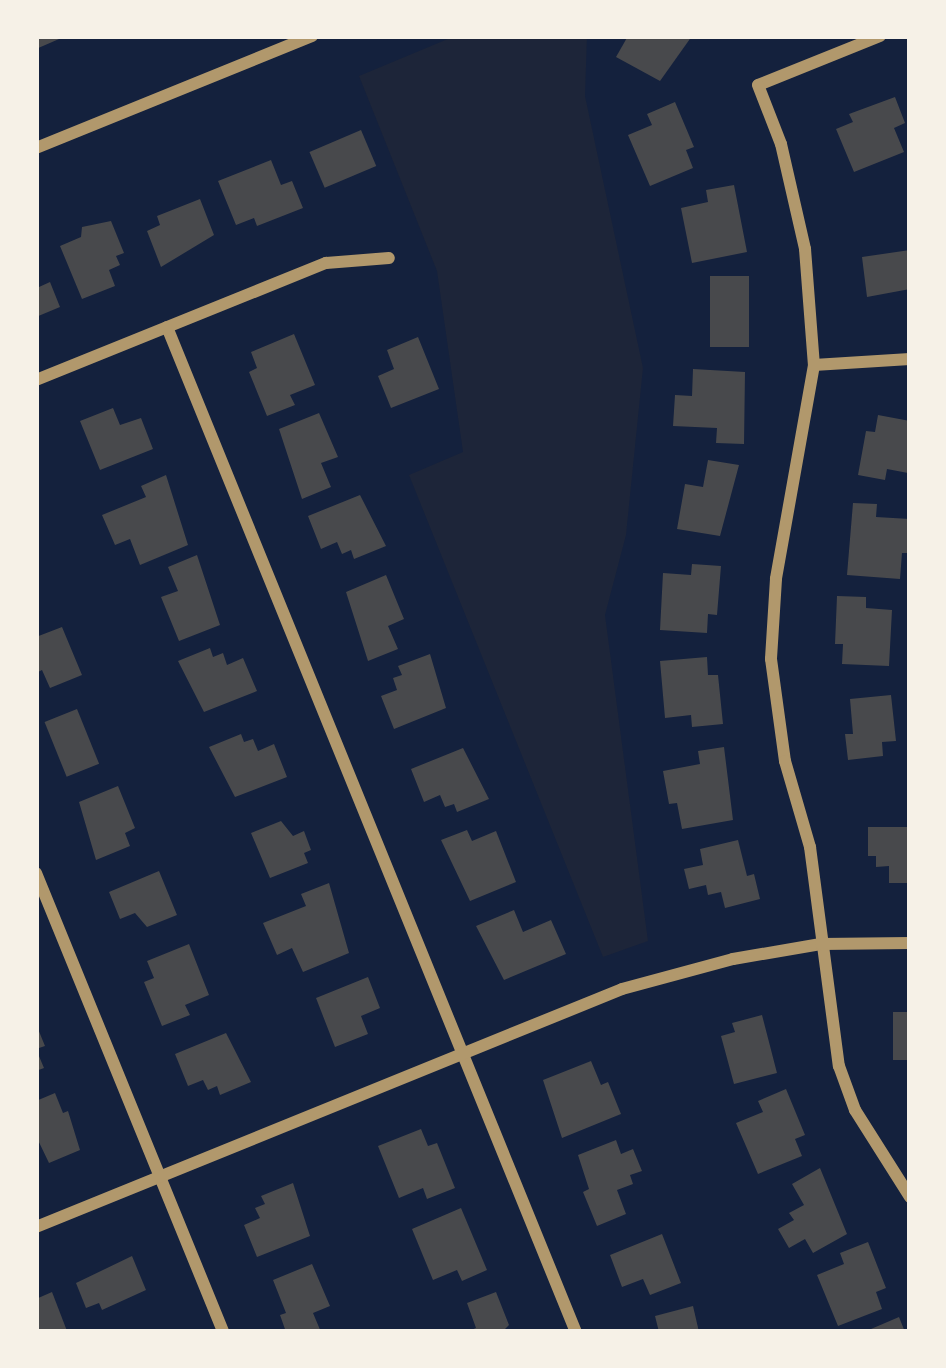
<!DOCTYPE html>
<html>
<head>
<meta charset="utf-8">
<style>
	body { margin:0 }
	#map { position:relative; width:946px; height:1368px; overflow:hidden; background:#14213d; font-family:Barlow,sans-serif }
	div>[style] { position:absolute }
	.green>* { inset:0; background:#1d2539 }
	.building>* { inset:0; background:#48494c; transform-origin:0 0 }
	.minor>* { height:12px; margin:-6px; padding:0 6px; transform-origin:6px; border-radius:6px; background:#b1986c }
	span { translate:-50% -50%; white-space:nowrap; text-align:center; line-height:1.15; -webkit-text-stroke:10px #f6f1e7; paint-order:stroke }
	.frame { position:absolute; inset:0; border:39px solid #f6f1e7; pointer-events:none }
</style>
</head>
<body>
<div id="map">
	<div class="green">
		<div style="clip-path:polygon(455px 36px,587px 36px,585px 96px,643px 368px,626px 535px,605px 615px,648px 941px,603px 957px,409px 475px,463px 452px,437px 271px,359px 76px)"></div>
	</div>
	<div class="building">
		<div style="clip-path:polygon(36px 36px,66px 36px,36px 49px)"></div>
		<div style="clip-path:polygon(628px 36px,692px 36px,660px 81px,616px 57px)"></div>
		<div style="clip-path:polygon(895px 97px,905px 123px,894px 128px,904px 152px,854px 172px,836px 129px,853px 122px,849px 114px)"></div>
		<div style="clip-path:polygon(675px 102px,694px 147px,686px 150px,693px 168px,650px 186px,628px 135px,652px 125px,647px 114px)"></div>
		<div style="left:361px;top:130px;width:39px;height:56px;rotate:67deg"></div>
		<div style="clip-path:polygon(271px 160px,281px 185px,292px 181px,303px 208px,257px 226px,254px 218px,236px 225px,218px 181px)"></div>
		<div style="clip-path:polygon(734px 185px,747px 252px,692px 263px,681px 208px,708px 202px,706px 190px)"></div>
		<div style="clip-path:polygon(200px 199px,214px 235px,161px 267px,147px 231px,160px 225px,157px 216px)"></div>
		<div style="clip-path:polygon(111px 221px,124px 253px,116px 256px,120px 265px,109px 270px,115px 286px,82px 299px,60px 246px,81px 237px,82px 227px)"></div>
		<div style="clip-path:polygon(910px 250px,910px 289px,867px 297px,862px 257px)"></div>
		<div style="left:749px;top:276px;width:71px;height:39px;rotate:90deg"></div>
		<div style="clip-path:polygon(36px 279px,39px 287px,50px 282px,60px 307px,36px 317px)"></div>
		<div style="clip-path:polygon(294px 334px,315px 385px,290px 395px,295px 405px,267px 416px,249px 372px,257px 368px,251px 352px)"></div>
		<div style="clip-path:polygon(418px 337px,439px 389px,391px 408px,378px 376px,394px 369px,387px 350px)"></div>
		<div style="clip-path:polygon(693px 369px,745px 372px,744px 444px,716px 443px,717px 428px,673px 426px,675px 395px,692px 396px)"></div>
		<div style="clip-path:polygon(113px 408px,120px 425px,141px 418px,153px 449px,100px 470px,80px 421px)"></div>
		<div style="clip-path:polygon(319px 413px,338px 457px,321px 463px,331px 487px,302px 499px,279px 429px)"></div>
		<div style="clip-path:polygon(878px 415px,910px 421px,908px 473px,887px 469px,885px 480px,858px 475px,866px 431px,875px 432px)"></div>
		<div style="clip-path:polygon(708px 460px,739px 465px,720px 536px,677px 529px,685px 484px,703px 487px)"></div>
		<div style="clip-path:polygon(166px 475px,188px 545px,140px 565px,130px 539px,115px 545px,102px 515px,146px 497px,141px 486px)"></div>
		<div style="clip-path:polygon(360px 495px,386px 546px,354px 559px,351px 550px,342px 554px,337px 542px,321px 549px,308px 516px)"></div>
		<div style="clip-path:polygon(853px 503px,877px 504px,876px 517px,910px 519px,910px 553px,902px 553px,900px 579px,847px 575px)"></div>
		<div style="clip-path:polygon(197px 555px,220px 625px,179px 641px,161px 597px,178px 591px,168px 567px)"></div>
		<div style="clip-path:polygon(692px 564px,721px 566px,717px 615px,708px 614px,707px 633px,660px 630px,663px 573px,691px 575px)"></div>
		<div style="clip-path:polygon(386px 575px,404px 619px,388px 626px,398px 649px,368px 661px,346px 592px)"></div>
		<div style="clip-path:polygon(837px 596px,866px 597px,866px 608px,892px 610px,889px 666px,842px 664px,843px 644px,835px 644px)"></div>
		<div style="clip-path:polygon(62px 627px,82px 675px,50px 688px,42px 670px,36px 673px,36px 637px)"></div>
		<div style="clip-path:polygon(210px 648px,213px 657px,223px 653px,227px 665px,243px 658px,257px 691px,204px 712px,178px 661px)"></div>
		<div style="clip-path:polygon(430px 654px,446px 708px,394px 729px,381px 696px,397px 690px,393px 678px,402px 675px,398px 666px)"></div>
		<div style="clip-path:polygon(707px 657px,708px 675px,718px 675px,723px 724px,692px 727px,691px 715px,665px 718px,660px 661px)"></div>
		<div style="clip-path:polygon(891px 695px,896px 741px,882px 742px,883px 756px,848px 760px,845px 734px,853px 734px,850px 699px)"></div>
		<div style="left:77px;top:709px;width:59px;height:35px;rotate:68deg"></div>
		<div style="clip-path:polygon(241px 734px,244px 742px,253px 739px,258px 751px,274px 744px,287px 777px,235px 797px,209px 747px)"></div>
		<div style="clip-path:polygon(724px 747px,733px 820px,682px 829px,677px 803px,669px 804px,663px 771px,700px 764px,698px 751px)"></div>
		<div style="clip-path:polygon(463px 748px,489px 799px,457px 812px,454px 804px,445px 807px,440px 795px,424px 802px,411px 769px)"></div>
		<div style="clip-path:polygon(118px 786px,135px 828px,125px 833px,130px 846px,96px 860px,79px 802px)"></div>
		<div style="clip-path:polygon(281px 821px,293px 836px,304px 831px,311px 850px,304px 853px,308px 863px,270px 878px,251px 833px)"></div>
		<div style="clip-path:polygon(868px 827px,910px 827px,910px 883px,889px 883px,889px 866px,876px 867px,876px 856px,868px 856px)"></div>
		<div style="clip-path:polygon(467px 830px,472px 841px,496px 831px,516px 882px,470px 901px,441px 840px)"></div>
		<div style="clip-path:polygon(738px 840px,747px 876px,754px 874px,760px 899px,725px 908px,721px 892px,708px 895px,706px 885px,689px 889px,684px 869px,703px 865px,700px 849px)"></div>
		<div style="clip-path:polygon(159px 871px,177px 915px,147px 927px,135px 913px,120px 919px,109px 892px)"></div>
		<div style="clip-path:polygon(329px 883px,349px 953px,303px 972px,292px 948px,277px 955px,263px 923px,306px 906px,301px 894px)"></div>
		<div style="clip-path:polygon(514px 910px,523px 932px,551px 920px,566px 954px,504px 980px,476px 926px)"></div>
		<div style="clip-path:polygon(189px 944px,209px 995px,185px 1005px,190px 1015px,162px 1026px,144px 982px,154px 978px,147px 961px)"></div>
		<div style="clip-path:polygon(368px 977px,380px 1008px,361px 1016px,368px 1034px,335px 1047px,316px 998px)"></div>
		<div style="left:910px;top:1012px;width:48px;height:17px;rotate:90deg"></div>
		<div style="clip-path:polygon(762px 1015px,777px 1073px,734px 1084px,721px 1036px,735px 1032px,732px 1023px)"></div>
		<div style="clip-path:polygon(36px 1024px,45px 1046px,36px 1049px,44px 1068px,36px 1071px)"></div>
		<div style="clip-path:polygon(226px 1033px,251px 1082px,220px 1095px,217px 1086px,208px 1090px,203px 1080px,188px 1086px,175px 1054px)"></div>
		<div style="clip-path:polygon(591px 1061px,601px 1085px,608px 1082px,621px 1114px,562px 1138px,543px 1080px)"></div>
		<div style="clip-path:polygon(786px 1089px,805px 1135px,795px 1139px,802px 1156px,758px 1174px,736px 1123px,763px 1112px,758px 1101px)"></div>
		<div style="clip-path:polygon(55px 1093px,63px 1113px,68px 1111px,80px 1150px,49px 1163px,36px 1136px,36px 1101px)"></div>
		<div style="clip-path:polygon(421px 1129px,428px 1146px,437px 1143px,455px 1188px,427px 1199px,423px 1188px,399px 1198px,378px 1146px)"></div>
		<div style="clip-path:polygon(616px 1140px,621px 1154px,633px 1149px,642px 1171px,630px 1175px,633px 1184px,617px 1190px,626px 1214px,597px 1226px,583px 1192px,589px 1189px,578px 1155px)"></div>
		<div style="clip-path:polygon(820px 1168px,847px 1234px,813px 1253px,805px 1239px,789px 1248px,778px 1229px,794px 1220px,789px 1213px,804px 1205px,792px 1184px)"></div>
		<div style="clip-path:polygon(293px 1183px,310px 1236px,257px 1257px,244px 1225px,260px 1218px,255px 1208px,265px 1204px,261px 1196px)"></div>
		<div style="clip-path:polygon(461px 1208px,487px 1270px,462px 1281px,457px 1270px,433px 1280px,412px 1229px)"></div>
		<div style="clip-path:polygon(662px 1234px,681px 1283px,650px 1295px,643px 1279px,622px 1287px,610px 1255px)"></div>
		<div style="clip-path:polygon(868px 1242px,886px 1288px,876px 1292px,882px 1309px,838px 1326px,817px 1275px,844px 1264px,840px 1253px)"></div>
		<div style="clip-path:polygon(132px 1256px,146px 1290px,102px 1310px,99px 1303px,86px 1308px,76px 1283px)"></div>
		<div style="clip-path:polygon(312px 1264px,330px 1306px,313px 1313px,321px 1332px,286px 1332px,280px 1315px,286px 1313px,273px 1280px)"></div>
		<div style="clip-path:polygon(52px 1292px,67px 1331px,36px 1332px,36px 1299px)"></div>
		<div style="clip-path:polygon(496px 1292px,509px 1325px,502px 1332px,466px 1332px,476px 1328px,467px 1303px)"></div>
		<div style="clip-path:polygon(693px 1306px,699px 1332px,659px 1332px,655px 1316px)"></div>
		<div style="clip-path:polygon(899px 1317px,905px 1332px,864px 1332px)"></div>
	</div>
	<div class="minor">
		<div style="left:880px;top:36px;width:131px;rotate:158.1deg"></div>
		<div style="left:758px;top:85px;width:63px;rotate:68.7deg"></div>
		<div style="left:781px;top:144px;width:108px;rotate:77.1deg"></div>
		<div style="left:805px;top:249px;width:116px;rotate:85.6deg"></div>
		<div style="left:814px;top:365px;width:217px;rotate:100.1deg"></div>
		<div style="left:776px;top:579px;width:80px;rotate:93.6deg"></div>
		<div style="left:771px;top:659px;width:103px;rotate:82.2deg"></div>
		<div style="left:785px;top:761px;width:90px;rotate:73.8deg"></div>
		<div style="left:810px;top:847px;width:221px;rotate:82.5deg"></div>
		<div style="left:839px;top:1066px;width:47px;rotate:70deg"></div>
		<div style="left:855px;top:1110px;width:103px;rotate:57.7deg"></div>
		<div style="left:36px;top:148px;width:298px;rotate:-22.1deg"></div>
		<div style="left:167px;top:327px;width:1085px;rotate:67.86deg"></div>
		<div style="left:814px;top:365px;width:96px;rotate:-3.6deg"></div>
		<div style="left:36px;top:380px;width:313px;rotate:-22deg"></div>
		<div style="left:326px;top:263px;width:63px;rotate:-4.5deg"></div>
		<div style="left:36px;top:873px;width:496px;rotate:67.8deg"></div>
		<div style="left:36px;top:1227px;width:632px;rotate:-22.1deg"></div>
		<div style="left:622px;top:989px;width:115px;rotate:-15.1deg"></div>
		<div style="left:733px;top:959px;width:89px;rotate:-9.7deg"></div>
		<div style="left:821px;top:944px;width:89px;rotate:-0.6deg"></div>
	</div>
	<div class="frame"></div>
</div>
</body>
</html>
